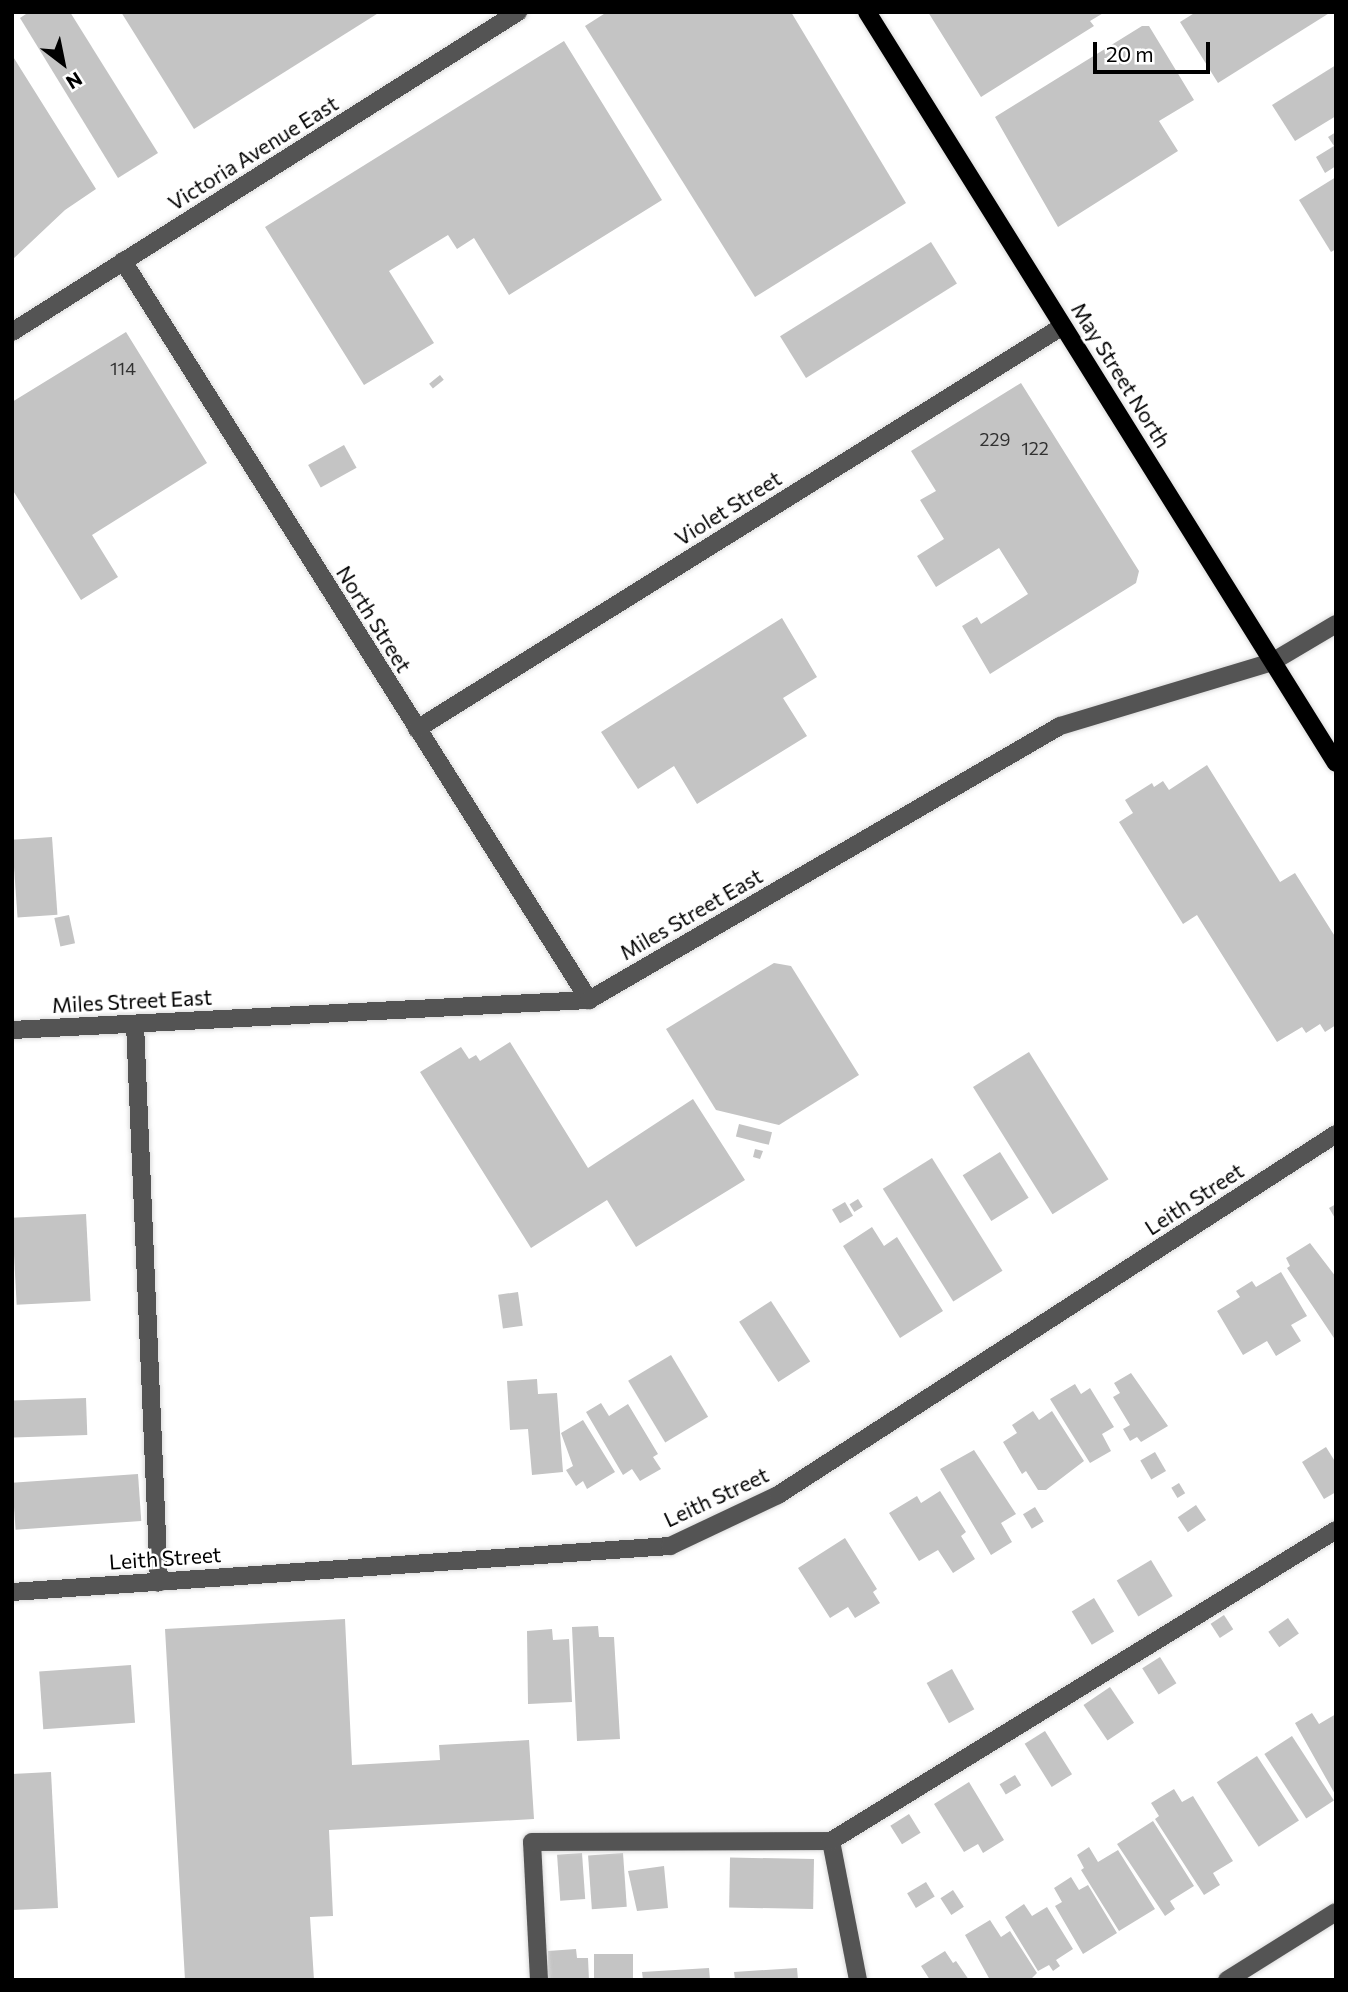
<!DOCTYPE html>
<html>
<head>
<meta charset="utf-8">
<style>
	body { margin:0 }
	#map { position:relative; width:1348px; height:1992px; overflow:hidden; background:#fff; font-family:Commissioner,sans-serif }
	div>[style] { position:absolute }
	.building>* { inset:0; background:#c4c4c4; transform-origin:0 0 }
	.roads { filter:drop-shadow(0 0 2px #dbdbdb) drop-shadow(0 0 2px #dbdbdb) }
	.minor>* { height:18px; margin:-9px; padding:0 9px; transform-origin:9px; border-radius:9px; background:#545454 }
	.major>* { height:18px; margin:-9px; padding:0 9px; transform-origin:9px; border-radius:9px; background:#000 }
	span { translate:-50% -50%; white-space:nowrap; text-align:center; line-height:1.15; -webkit-text-stroke:5px #fff; paint-order:stroke }
	.number-label { font-size:18px; color:#313131 }
	.number-label span { -webkit-text-stroke-width:0 }
	.street-label { font-size:21px; color:#000 }
	.frame { position:absolute; inset:0; border:14px solid #000; pointer-events:none }
	.north { position:absolute; left:28px; top:28px; width:70px; height:70px; -webkit-text-stroke:5px #fff; paint-order:stroke; rotate:148deg; font-size:19px; font-weight:700; line-height:28px; text-align:center; color:#000 }
	.north::after { content:''; display:block; margin:auto; width:24px; height:32px; background:#000; clip-path:polygon(50% 0,100% 100%,50% 72%,0 100%) }
	.scale { position:absolute; left:1093px; top:42px; width:117px; height:32px; box-sizing:border-box; border:4px solid #000; border-top:0; padding-left:9px; font-size:21px; line-height:24px; white-space:nowrap; color:#000; -webkit-text-stroke:5px #fff; paint-order:stroke }
</style>
</head>
<body>
<div id="map">
	<div class="building">
		<div style="clip-path:polygon(29px 12px,70px 12px,158px 153px,118px 178px,20px 18px)"></div>
		<div style="clip-path:polygon(121px 12px,380px 12px,194px 129px)"></div>
		<div style="clip-path:polygon(607px 12px,791px 12px,906px 203px,755px 297px,585px 26px)"></div>
		<div style="clip-path:polygon(928px 12px,1105px 12px,1090px 21px,1094px 26px,981px 97px)"></div>
		<div style="clip-path:polygon(1196px 12px,1331px 12px,1218px 83px,1180px 22px)"></div>
		<div style="clip-path:polygon(1142px 26px,1149px 26px,1194px 100px,1159px 121px,1178px 151px,1058px 227px,995px 117px)"></div>
		<div style="clip-path:polygon(564px 41px,662px 200px,509px 295px,474px 238px,457px 249px,448px 235px,389px 271px,434px 343px,364px 385px,265px 227px)"></div>
		<div style="clip-path:polygon(12px 55px,96px 189px,65px 210px,12px 260px)"></div>
		<div style="clip-path:polygon(1336px 65px,1336px 116px,1295px 141px,1272px 105px)"></div>
		<div style="clip-path:polygon(1336px 132px,1336px 166px,1325px 173px,1316px 157px,1334px 146px,1328px 137px)"></div>
		<div style="clip-path:polygon(1336px 177px,1336px 249px,1331px 252px,1299px 200px)"></div>
		<div style="left:931px;top:242px;width:49px;height:178px;rotate:58deg"></div>
		<div style="clip-path:polygon(126px 332px,207px 463px,92px 535px,118px 577px,81px 600px,12px 489px,12px 402px)"></div>
		<div style="left:440px;top:375px;width:6px;height:14px;rotate:51deg"></div>
		<div style="clip-path:polygon(1021px 383px,1139px 571px,1136px 583px,990px 674px,962px 626px,977px 617px,981px 624px,1028px 594px,999px 548px,936px 587px,917px 556px,944px 539px,920px 500px,936px 491px,911px 451px)"></div>
		<div style="left:344px;top:445px;width:26px;height:41px;rotate:61deg"></div>
		<div style="clip-path:polygon(782px 618px,817px 677px,783px 698px,807px 736px,697px 804px,674px 766px,638px 789px,601px 732px)"></div>
		<div style="clip-path:polygon(1207px 765px,1280px 882px,1295px 873px,1336px 938px,1336px 1025px,1325px 1032px,1320px 1024px,1306px 1033px,1302px 1027px,1277px 1042px,1197px 915px,1183px 924px,1119px 822px,1133px 813px,1125px 800px,1152px 783px,1154px 787px,1163px 781px,1169px 790px)"></div>
		<div style="left:52px;top:837px;width:78px;height:40px;rotate:86deg"></div>
		<div style="left:69px;top:915px;width:29px;height:15px;rotate:78deg"></div>
		<div style="clip-path:polygon(774px 963px,791px 966px,859px 1075px,779px 1125px,716px 1110px,666px 1029px)"></div>
		<div style="clip-path:polygon(510px 1042px,588px 1168px,693px 1099px,745px 1180px,636px 1247px,607px 1200px,531px 1248px,420px 1072px,461px 1047px,469px 1059px,476px 1055px,480px 1061px)"></div>
		<div style="left:1029px;top:1052px;width:150px;height:66px;rotate:58deg"></div>
		<div style="left:739px;top:1124px;width:34px;height:13px;rotate:14deg"></div>
		<div style="clip-path:polygon(755px 1149px,763px 1151px,760px 1159px,753px 1157px)"></div>
		<div style="left:1000px;top:1152px;width:54px;height:44px;rotate:58deg"></div>
		<div style="left:932px;top:1158px;width:133px;height:58px;rotate:58deg"></div>
		<div style="left:858px;top:1199px;width:9px;height:10px;rotate:58deg"></div>
		<div style="left:845px;top:1202px;width:16px;height:15px;rotate:60deg"></div>
		<div style="clip-path:polygon(1336px 1204px,1336px 1220px,1329px 1208px)"></div>
		<div style="left:86px;top:1214px;width:87px;height:74px;rotate:87deg"></div>
		<div style="clip-path:polygon(872px 1227px,884px 1246px,897px 1237px,943px 1311px,900px 1338px,843px 1246px)"></div>
		<div style="clip-path:polygon(1310px 1243px,1336px 1277px,1336px 1341px,1287px 1268px,1290px 1266px,1286px 1258px)"></div>
		<div style="clip-path:polygon(1281px 1272px,1307px 1316px,1291px 1325px,1301px 1341px,1276px 1356px,1267px 1341px,1243px 1355px,1217px 1311px,1240px 1297px,1236px 1291px,1252px 1281px,1256px 1287px)"></div>
		<div style="left:518px;top:1292px;width:34px;height:20px;rotate:82deg"></div>
		<div style="left:771px;top:1301px;width:72px;height:38px;rotate:57deg"></div>
		<div style="left:671px;top:1355px;width:72px;height:50px;rotate:59deg"></div>
		<div style="clip-path:polygon(1131px 1373px,1168px 1426px,1141px 1442px,1137px 1437px,1130px 1441px,1123px 1429px,1130px 1425px,1113px 1397px,1120px 1393px,1114px 1383px)"></div>
		<div style="clip-path:polygon(537px 1379px,538px 1394px,557px 1393px,563px 1472px,532px 1475px,528px 1429px,510px 1430px,507px 1381px)"></div>
		<div style="clip-path:polygon(1075px 1384px,1081px 1394px,1090px 1388px,1114px 1427px,1102px 1434px,1111px 1451px,1090px 1463px,1050px 1399px)"></div>
		<div style="left:86px;top:1398px;width:37px;height:74px;rotate:88deg"></div>
		<div style="clip-path:polygon(601px 1403px,609px 1416px,628px 1404px,658px 1454px,653px 1457px,661px 1469px,640px 1481px,632px 1469px,623px 1475px,586px 1412px)"></div>
		<div style="clip-path:polygon(1033px 1411px,1039px 1420px,1052px 1411px,1084px 1461px,1046px 1490px,1038px 1490px,1026px 1471px,1022px 1474px,1003px 1442px,1017px 1433px,1012px 1425px)"></div>
		<div style="clip-path:polygon(583px 1420px,615px 1472px,587px 1489px,583px 1481px,576px 1486px,566px 1470px,573px 1466px,561px 1433px)"></div>
		<div style="clip-path:polygon(1326px 1447px,1336px 1463px,1336px 1492px,1324px 1499px,1302px 1462px)"></div>
		<div style="clip-path:polygon(974px 1450px,1016px 1514px,1001px 1523px,1012px 1542px,991px 1555px,940px 1469px)"></div>
		<div style="left:1155px;top:1452px;width:22px;height:17px;rotate:60deg"></div>
		<div style="left:138px;top:1474px;width:47px;height:126px;rotate:86deg"></div>
		<div style="left:1179px;top:1483px;width:12px;height:9px;rotate:59deg"></div>
		<div style="clip-path:polygon(940px 1491px,966px 1532px,961px 1536px,975px 1559px,953px 1573px,938px 1550px,919px 1561px,889px 1513px,917px 1496px,921px 1503px)"></div>
		<div style="left:1196px;top:1505px;width:18px;height:22px;rotate:56deg"></div>
		<div style="left:1035px;top:1507px;width:17px;height:14px;rotate:59deg"></div>
		<div style="clip-path:polygon(845px 1538px,877px 1589px,873px 1592px,880px 1603px,855px 1618px,848px 1607px,830px 1618px,798px 1568px)"></div>
		<div style="left:1151px;top:1560px;width:42px;height:40px;rotate:59deg"></div>
		<div style="left:1094px;top:1598px;width:39px;height:26px;rotate:59deg"></div>
		<div style="left:1224px;top:1615px;width:17px;height:16px;rotate:57deg"></div>
		<div style="left:1288px;top:1618px;width:19px;height:24px;rotate:55deg"></div>
		<div style="clip-path:polygon(345px 1619px,352px 1765px,440px 1760px,439px 1745px,529px 1740px,534px 1819px,329px 1830px,333px 1916px,310px 1917px,314px 1980px,185px 1980px,165px 1629px)"></div>
		<div style="clip-path:polygon(598px 1626px,599px 1637px,614px 1637px,620px 1739px,577px 1741px,572px 1627px)"></div>
		<div style="clip-path:polygon(552px 1629px,553px 1640px,569px 1639px,572px 1702px,528px 1704px,527px 1631px)"></div>
		<div style="left:1160px;top:1657px;width:31px;height:21px;rotate:58deg"></div>
		<div style="left:131px;top:1665px;width:58px;height:92px;rotate:86deg"></div>
		<div style="left:952px;top:1669px;width:46px;height:29px;rotate:61deg"></div>
		<div style="left:1110px;top:1687px;width:43px;height:32px;rotate:56deg"></div>
		<div style="clip-path:polygon(1312px 1713px,1319px 1724px,1336px 1714px,1336px 1796px,1295px 1723px)"></div>
		<div style="left:1045px;top:1731px;width:51px;height:24px;rotate:58deg"></div>
		<div style="left:1292px;top:1736px;width:77px;height:33px;rotate:57deg"></div>
		<div style="left:1257px;top:1756px;width:77px;height:48px;rotate:57deg"></div>
		<div style="clip-path:polygon(51px 1772px,58px 1908px,12px 1910px,12px 1774px)"></div>
		<div style="left:1015px;top:1775px;width:12px;height:18px;rotate:59deg"></div>
		<div style="clip-path:polygon(969px 1782px,1004px 1840px,983px 1853px,978px 1844px,964px 1852px,934px 1804px)"></div>
		<div style="clip-path:polygon(1174px 1789px,1182px 1802px,1193px 1796px,1233px 1861px,1213px 1873px,1220px 1885px,1204px 1895px,1155px 1819px,1159px 1816px,1151px 1803px)"></div>
		<div style="left:909px;top:1814px;width:22px;height:22px;rotate:58deg"></div>
		<div style="clip-path:polygon(1153px 1821px,1194px 1886px,1170px 1901px,1175px 1909px,1165px 1916px,1117px 1844px)"></div>
		<div style="clip-path:polygon(1089px 1847px,1098px 1862px,1118px 1850px,1155px 1909px,1119px 1931px,1081px 1870px,1084px 1868px,1077px 1855px)"></div>
		<div style="left:582px;top:1853px;width:46px;height:25px;rotate:86deg"></div>
		<div style="left:623px;top:1853px;width:54px;height:35px;rotate:86deg"></div>
		<div style="left:814px;top:1859px;width:50px;height:84px;rotate:91deg"></div>
		<div style="clip-path:polygon(664px 1866px,668px 1908px,637px 1911px,628px 1871px)"></div>
		<div style="clip-path:polygon(1071px 1877px,1079px 1890px,1088px 1885px,1117px 1933px,1083px 1954px,1055px 1906px,1062px 1902px,1054px 1888px)"></div>
		<div style="left:926px;top:1882px;width:17px;height:22px;rotate:59deg"></div>
		<div style="left:953px;top:1890px;width:20px;height:15px;rotate:57deg"></div>
		<div style="clip-path:polygon(1024px 1904px,1032px 1916px,1047px 1907px,1073px 1949px,1056px 1960px,1060px 1966px,1053px 1971px,1049px 1965px,1038px 1971px,1005px 1917px)"></div>
		<div style="clip-path:polygon(990px 1920px,1001px 1937px,1010px 1931px,1037px 1973px,1030px 1980px,990px 1980px,965px 1935px)"></div>
		<div style="clip-path:polygon(576px 1949px,577px 1958px,588px 1958px,589px 1980px,547px 1980px,548px 1951px)"></div>
		<div style="clip-path:polygon(945px 1951px,953px 1963px,956px 1961px,969px 1980px,930px 1980px,921px 1966px)"></div>
		<div style="left:594px;top:1954px;width:39px;height:26px"></div>
		<div style="clip-path:polygon(709px 1968px,710px 1980px,643px 1980px,642px 1972px)"></div>
		<div style="clip-path:polygon(797px 1968px,798px 1980px,735px 1980px,734px 1972px)"></div>
	</div>
	<div class="roads">
		<div class="minor">
			<div style="left:123px;top:261px;width:874px;rotate:57.77deg"></div>
			<div style="left:12px;top:332px;width:599px;rotate:-32.31deg"></div>
			<div style="left:417px;top:729px;width:761px;rotate:-31.96deg"></div>
			<div style="left:135px;top:1024px;width:559px;rotate:87.54deg"></div>
			<div style="left:12px;top:1030px;width:578px;rotate:-2.98deg"></div>
			<div style="left:589px;top:1000px;width:545px;rotate:-30.19deg"></div>
			<div style="left:1060px;top:726px;width:221px;rotate:-16.8deg"></div>
			<div style="left:1272px;top:662px;width:74px;rotate:-30.7deg"></div>
			<div style="left:12px;top:1592px;width:660px;rotate:-4deg"></div>
			<div style="left:670px;top:1546px;width:119px;rotate:-25.3deg"></div>
			<div style="left:778px;top:1495px;width:665px;rotate:-32.9deg"></div>
			<div style="left:831px;top:1841px;width:142px;rotate:79deg"></div>
			<div style="left:539px;top:1980px;width:138px;rotate:-92.9deg"></div>
			<div style="left:532px;top:1842px;width:299px;rotate:-0.2deg"></div>
			<div style="left:831px;top:1841px;width:593px;rotate:-31.63deg"></div>
			<div style="left:1227px;top:1980px;width:128px;rotate:-32deg"></div>
		</div>
		<div class="major">
			<div style="left:867px;top:12px;width:885px;rotate:58.02deg"></div>
		</div>
	</div>
	<div class="number-label">
		<span style="left:123px;top:368px">114</span>
		<span style="left:995px;top:439px">229</span>
		<span style="left:1035px;top:448px">122</span>
	</div>
	<div class="street-label">
		<span style="left:253px;top:153px;rotate:-32deg">Victoria Avenue East</span>
		<span style="left:1121px;top:375px;rotate:58deg">May Street North</span>
		<span style="left:728px;top:508px;rotate:-32deg">Violet Street</span>
		<span style="left:374px;top:619px;rotate:58deg">North Street</span>
		<span style="left:691px;top:914px;rotate:-30deg">Miles Street East</span>
		<span style="left:132px;top:1001px;rotate:-3deg">Miles Street East</span>
		<span style="left:1194px;top:1199px;rotate:-33deg">Leith Street</span>
		<span style="left:716px;top:1497px;rotate:-25deg">Leith Street</span>
		<span style="left:165px;top:1558px;rotate:-4deg">Leith Street</span>
	</div>
	<div class="frame"></div>
	<div class="north">N</div>
	<div class="scale">20 m</div>
</div>
</body>
</html>
